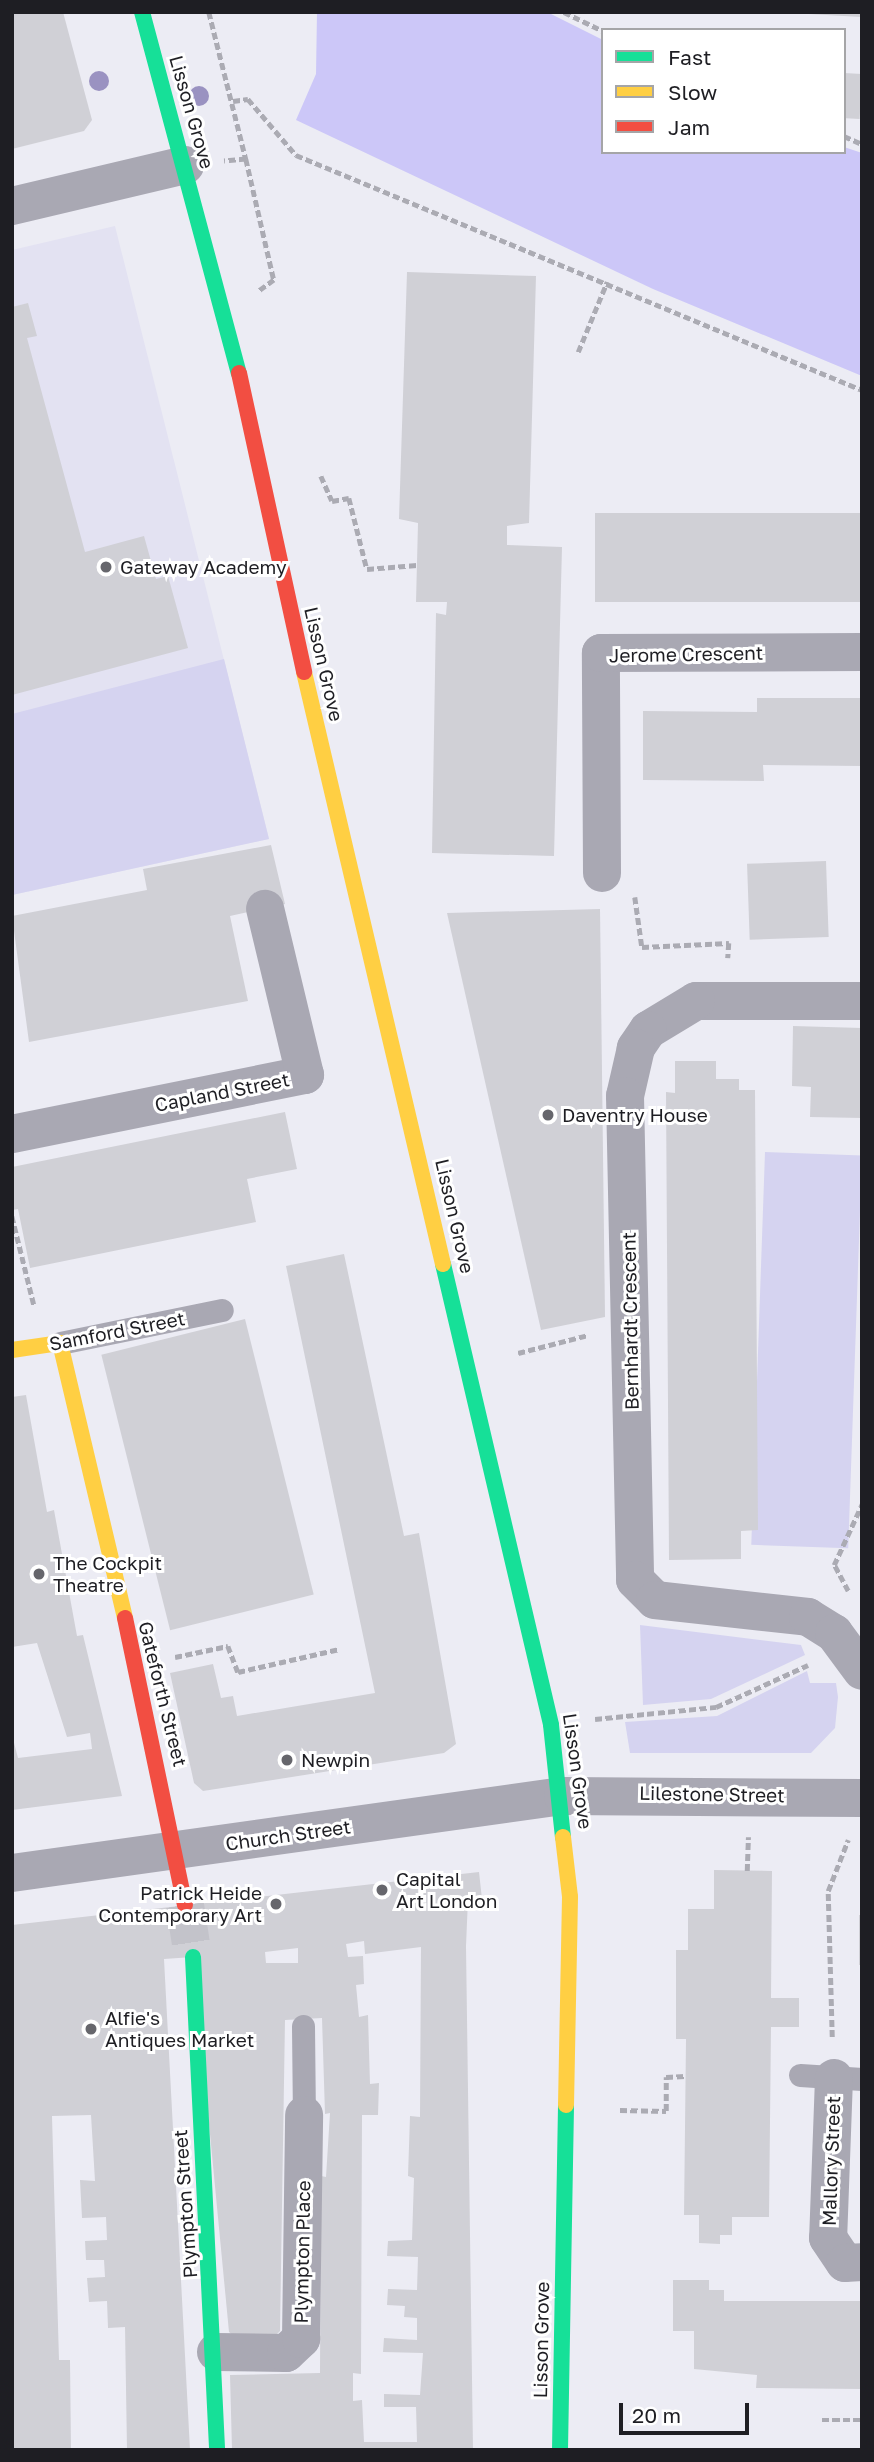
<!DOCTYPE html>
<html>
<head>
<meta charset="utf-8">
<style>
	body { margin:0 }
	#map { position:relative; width:874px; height:2462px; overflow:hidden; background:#ececf4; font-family:"Golos Text",sans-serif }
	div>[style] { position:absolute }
	.built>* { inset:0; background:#e3e2f2 }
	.green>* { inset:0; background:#d5d3f0; transform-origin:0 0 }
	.water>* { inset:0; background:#ccc7f8 }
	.building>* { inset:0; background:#d0d0d6; transform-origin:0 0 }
	.secondary-tunnel>* { height:38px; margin-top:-19px; transform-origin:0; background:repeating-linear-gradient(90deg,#c3c3ca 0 38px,transparent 0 57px) }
	.path>* { height:4.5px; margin-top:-2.25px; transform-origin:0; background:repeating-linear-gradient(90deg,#ababb3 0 7px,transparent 0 10.5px) }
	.lane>* { height:23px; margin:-11.5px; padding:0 11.5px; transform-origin:11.5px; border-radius:11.5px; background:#a9a8b3 }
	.street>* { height:38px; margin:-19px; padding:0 19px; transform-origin:19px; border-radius:19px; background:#a9a8b3 }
	.fast>* { height:16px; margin:-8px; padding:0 8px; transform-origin:8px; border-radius:8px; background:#16e098 }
	.slow>* { height:16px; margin:-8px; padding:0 8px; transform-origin:8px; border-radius:8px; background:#ffcf43 }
	.jam>* { height:16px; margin:-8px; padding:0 8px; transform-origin:8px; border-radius:8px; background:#f24e42 }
	.trees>* { width:20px; height:20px; margin:-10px; border-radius:50%; background:#9a92c1 }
	.dots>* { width:19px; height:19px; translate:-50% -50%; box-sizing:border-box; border:4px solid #fff; border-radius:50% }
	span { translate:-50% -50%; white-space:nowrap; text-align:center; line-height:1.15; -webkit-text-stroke:6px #fff; paint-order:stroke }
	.street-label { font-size:19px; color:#1e1e23 }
	.poi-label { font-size:19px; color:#1e1e23 }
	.left { translate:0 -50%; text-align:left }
	.right { translate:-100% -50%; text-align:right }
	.frame { position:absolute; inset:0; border:14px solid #1e1e23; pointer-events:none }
	.legend { position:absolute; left:601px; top:28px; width:245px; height:126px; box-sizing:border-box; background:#fff; border:2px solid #a5a5a7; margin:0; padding:9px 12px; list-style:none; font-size:21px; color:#1e1e23 }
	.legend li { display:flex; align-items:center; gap:14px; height:35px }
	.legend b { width:35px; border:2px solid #a5a5a7 }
	.scale { position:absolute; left:619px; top:2403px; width:130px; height:32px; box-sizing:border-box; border:4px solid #1e1e23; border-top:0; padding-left:9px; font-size:21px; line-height:24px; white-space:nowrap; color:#1e1e23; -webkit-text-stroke:5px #fff; paint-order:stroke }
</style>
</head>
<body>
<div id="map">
	<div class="built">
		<div style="clip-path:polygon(115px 226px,269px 839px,12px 895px,12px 250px)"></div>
	</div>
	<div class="green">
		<div style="clip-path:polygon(224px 659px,269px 839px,12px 895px,12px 714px)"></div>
		<div style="left:765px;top:1152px;width:97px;height:393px;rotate:2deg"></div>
		<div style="clip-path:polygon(640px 1625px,801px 1645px,805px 1655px,711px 1699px,643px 1705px)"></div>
		<div style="clip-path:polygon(807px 1671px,810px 1683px,836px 1683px,838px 1697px,835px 1728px,811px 1753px,630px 1753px,625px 1722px,717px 1716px)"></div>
	</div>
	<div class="water">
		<div style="clip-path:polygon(317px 12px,547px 12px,603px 40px,603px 152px,844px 152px,844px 147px,862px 153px,862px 376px,653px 289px,296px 120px,316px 74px)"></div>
	</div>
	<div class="building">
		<div style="clip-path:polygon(12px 12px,63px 12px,92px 120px,84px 131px,12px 149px)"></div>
		<div style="clip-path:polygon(774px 12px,862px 12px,861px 17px)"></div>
		<div style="left:844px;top:73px;width:18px;height:45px;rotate:3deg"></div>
		<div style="clip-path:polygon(407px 272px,536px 276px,529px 523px,507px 526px,507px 545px,562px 547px,554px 856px,432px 853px,436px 613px,446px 615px,447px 602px,416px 602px,418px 523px,399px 519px)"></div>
		<div style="clip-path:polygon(28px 303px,37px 336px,27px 338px,85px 552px,144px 536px,156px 579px,168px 576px,188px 648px,12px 695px,12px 307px)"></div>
		<div style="left:595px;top:513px;width:267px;height:89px"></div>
		<div style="clip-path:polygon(757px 698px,862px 698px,862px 766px,763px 765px,764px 781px,643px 780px,643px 711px,757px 712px)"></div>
		<div style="clip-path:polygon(271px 845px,285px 904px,230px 916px,248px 1001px,29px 1042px,12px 916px,147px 890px,143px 869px)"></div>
		<div style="left:826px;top:861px;width:76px;height:79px;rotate:88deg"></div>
		<div style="clip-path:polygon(600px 909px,605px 1317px,541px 1330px,447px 913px)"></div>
		<div style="clip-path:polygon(793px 1026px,862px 1028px,862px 1118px,810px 1117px,811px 1087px,792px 1086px)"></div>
		<div style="clip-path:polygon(675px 1061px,716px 1061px,716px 1079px,739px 1079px,739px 1090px,755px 1090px,758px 1530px,741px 1531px,741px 1559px,669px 1560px,666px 1092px,675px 1093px)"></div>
		<div style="clip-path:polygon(285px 1112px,297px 1169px,247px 1179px,256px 1222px,30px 1268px,18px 1209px,12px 1210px,12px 1167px)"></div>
		<div style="clip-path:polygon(344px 1254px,404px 1536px,419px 1533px,456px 1744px,444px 1753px,203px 1791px,194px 1783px,170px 1673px,213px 1664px,221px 1698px,233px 1696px,237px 1716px,375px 1693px,286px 1266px)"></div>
		<div style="left:245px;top:1319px;width:284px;height:148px;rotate:76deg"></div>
		<div style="clip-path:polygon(26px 1395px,47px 1512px,54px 1510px,77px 1636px,83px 1635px,122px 1796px,12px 1810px,12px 1735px,18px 1758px,92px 1749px,90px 1733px,67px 1737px,37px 1643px,12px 1647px,12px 1397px)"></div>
		<div style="clip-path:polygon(714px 1870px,772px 1871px,771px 1998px,799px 1998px,799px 2027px,771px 2027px,769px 2217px,732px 2217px,732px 2235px,720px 2235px,720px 2244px,699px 2243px,699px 2215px,684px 2215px,686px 2039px,676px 2039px,676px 1950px,688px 1950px,688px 1909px,714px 1909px)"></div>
		<div style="clip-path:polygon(evenodd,479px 1872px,482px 1899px,468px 1899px,466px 1946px,473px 2450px,232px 2450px,230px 2375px,320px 2373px,321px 2176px,326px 2177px,330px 2113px,325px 2114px,322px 2018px,285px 2020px,280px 2331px,272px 2339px,238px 2339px,229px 2332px,193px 1957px,164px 1959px,190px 2450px,127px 2450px,125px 2327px,108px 2328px,107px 2301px,89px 2302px,87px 2278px,105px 2277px,104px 2260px,86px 2260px,85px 2241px,107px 2240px,106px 2217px,82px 2218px,80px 2180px,95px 2181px,91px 2115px,52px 2116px,59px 2360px,70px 2360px,71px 2450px,12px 2450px,12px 1925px,479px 1872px,364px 1941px,365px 1954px,421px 1947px,420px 2117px,410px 2116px,408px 2176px,414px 2178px,412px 2240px,388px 2241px,387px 2256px,418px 2257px,417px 2290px,388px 2289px,387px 2305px,405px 2306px,404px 2317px,417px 2318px,417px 2340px,384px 2338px,383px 2352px,423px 2353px,420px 2395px,384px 2394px,384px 2407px,416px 2407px,417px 2442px,364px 2442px,362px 2400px,353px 2401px,353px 2373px,361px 2374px,362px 2115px,378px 2115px,379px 2083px,370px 2084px,368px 2015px,359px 2017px,356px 1985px,364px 1984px,363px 1956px,348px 1957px,346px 1944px,364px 1941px,479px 1872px,298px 1948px,298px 1963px,266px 1963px,265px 1952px,298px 1948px)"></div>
		<div style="left:859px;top:1915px;width:3px;height:50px"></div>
		<div style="clip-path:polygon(673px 2280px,709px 2280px,709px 2290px,724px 2290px,724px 2301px,862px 2301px,862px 2389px,756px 2388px,757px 2375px,694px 2369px,694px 2331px,673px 2331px)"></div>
	</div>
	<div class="secondary-tunnel">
		<div style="left:185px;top:1905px;width:53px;rotate:81.3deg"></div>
	</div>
	<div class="path">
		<div style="left:209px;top:12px;width:152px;rotate:75.9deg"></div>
		<div style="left:246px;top:159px;width:22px;rotate:175deg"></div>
		<div style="left:564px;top:12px;width:43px;rotate:26deg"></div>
		<div style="left:233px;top:101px;width:15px;rotate:-8deg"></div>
		<div style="left:248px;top:99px;width:74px;rotate:49.4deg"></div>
		<div style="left:296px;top:155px;width:613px;rotate:22.55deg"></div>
		<div style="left:844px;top:136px;width:20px;rotate:24deg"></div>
		<div style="left:246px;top:159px;width:124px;rotate:77deg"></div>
		<div style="left:274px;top:280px;width:19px;rotate:144deg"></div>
		<div style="left:578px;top:352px;width:76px;rotate:-67.5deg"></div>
		<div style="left:321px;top:476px;width:27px;rotate:66deg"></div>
		<div style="left:332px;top:501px;width:17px;rotate:-10deg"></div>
		<div style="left:349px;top:498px;width:73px;rotate:75.8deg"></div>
		<div style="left:367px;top:569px;width:50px;rotate:-4.6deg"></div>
		<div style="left:635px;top:897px;width:50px;rotate:82deg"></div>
		<div style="left:642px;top:947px;width:87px;rotate:-2.6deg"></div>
		<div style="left:729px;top:943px;width:15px;rotate:94deg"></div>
		<div style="left:12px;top:1216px;width:92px;rotate:76.1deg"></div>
		<div style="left:518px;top:1353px;width:72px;rotate:-14.4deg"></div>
		<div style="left:848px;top:1591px;width:30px;rotate:-118deg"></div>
		<div style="left:834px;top:1565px;width:67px;rotate:-65.3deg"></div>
		<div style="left:175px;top:1657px;width:54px;rotate:-11.7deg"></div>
		<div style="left:228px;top:1646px;width:28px;rotate:69deg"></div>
		<div style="left:238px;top:1672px;width:104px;rotate:-12.8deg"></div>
		<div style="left:595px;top:1719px;width:122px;rotate:-5.7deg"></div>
		<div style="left:716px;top:1707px;width:101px;rotate:-24.5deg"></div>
		<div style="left:747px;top:1871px;width:34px;rotate:-88deg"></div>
		<div style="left:832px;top:2037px;width:146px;rotate:-91.6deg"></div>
		<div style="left:828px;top:1891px;width:55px;rotate:-68.6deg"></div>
		<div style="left:620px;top:2110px;width:46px;rotate:1.2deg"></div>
		<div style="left:666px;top:2111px;width:34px;rotate:-90deg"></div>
		<div style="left:666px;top:2077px;width:19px;rotate:-3deg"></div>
		<div style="left:822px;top:2420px;width:40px"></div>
	</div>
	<div class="lane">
		<div style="left:60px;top:1343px;width:165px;rotate:-11.5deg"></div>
		<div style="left:303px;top:2026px;width:89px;rotate:89.4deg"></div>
		<div style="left:800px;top:2075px;width:62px;rotate:3.7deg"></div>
	</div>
	<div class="street">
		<div style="left:12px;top:206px;width:178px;rotate:-13.3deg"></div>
		<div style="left:602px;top:873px;width:220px;rotate:-90.3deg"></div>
		<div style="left:601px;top:653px;width:261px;rotate:-0.2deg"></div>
		<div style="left:862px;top:1001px;width:166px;rotate:180deg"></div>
		<div style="left:696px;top:1001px;width:56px;rotate:148.9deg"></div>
		<div style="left:648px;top:1030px;width:22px;rotate:124deg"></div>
		<div style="left:636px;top:1048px;width:49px;rotate:102.9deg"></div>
		<div style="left:625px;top:1096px;width:484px;rotate:88.8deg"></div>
		<div style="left:635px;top:1580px;width:28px;rotate:45deg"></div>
		<div style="left:655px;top:1600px;width:154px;rotate:6.3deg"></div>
		<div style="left:808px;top:1617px;width:31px;rotate:32deg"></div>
		<div style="left:834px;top:1633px;width:47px;rotate:53.6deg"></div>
		<div style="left:12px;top:1134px;width:299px;rotate:-11.4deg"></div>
		<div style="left:305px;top:1075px;width:171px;rotate:-103.5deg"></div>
		<div style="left:12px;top:1873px;width:556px;rotate:-7.96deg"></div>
		<div style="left:563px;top:1796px;width:299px;rotate:0.4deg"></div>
		<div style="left:834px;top:2078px;width:160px;rotate:92.1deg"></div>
		<div style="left:828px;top:2238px;width:30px;rotate:56deg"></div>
		<div style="left:845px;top:2263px;width:17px;rotate:-3deg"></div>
		<div style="left:216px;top:2352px;width:70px;rotate:0.8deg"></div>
		<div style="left:286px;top:2353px;width:21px;rotate:-43deg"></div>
		<div style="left:301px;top:2339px;width:224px;rotate:-89.2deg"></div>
	</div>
	<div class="fast">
		<div style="left:142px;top:12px;width:374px;rotate:75deg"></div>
		<div style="left:443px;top:1264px;width:473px;rotate:76.8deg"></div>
		<div style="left:551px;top:1725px;width:113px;rotate:83.9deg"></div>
		<div style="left:193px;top:1957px;width:494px;rotate:87.2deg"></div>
		<div style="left:560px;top:2450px;width:345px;rotate:-89deg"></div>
	</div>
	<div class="slow">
		<div style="left:304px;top:672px;width:608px;rotate:76.79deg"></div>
		<div style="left:12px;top:1350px;width:49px;rotate:-8.3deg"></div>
		<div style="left:60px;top:1343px;width:283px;rotate:76.7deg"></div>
		<div style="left:563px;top:1837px;width:60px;rotate:83.3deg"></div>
		<div style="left:570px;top:1897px;width:208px;rotate:91.1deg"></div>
	</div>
	<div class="jam">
		<div style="left:239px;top:373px;width:306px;rotate:77.7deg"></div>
		<div style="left:125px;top:1618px;width:293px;rotate:78.2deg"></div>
	</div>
	<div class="trees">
		<div style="left:99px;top:81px"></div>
		<div style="left:199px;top:96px"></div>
	</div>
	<div class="dots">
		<div style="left:106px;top:567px;background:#66666c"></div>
		<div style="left:548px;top:1115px;background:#66666c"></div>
		<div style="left:39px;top:1574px;background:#66666c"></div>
		<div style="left:287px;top:1760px;background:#66666c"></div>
		<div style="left:382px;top:1890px;background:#66666c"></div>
		<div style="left:276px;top:1904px;background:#66666c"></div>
		<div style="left:91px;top:2029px;background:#66666c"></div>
	</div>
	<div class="street-label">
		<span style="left:192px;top:112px;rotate:74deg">Lisson Grove</span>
		<span style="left:686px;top:654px;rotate:-1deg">Jerome Crescent</span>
		<span style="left:324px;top:664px;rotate:77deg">Lisson Grove</span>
		<span style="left:222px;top:1092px;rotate:-11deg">Capland Street</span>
		<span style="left:455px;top:1216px;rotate:77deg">Lisson Grove</span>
		<span style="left:630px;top:1321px;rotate:-91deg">Bernhardt Crescent</span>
		<span style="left:117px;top:1331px;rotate:-11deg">Samford Street</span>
		<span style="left:163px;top:1694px;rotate:76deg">Gateforth Street</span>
		<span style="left:578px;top:1771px;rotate:82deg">Lisson Grove</span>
		<span style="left:712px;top:1794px;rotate:1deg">Lilestone Street</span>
		<span style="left:288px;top:1835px;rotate:-8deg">Church Street</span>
		<span style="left:831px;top:2161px;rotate:-88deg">Mallory Street</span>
		<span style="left:185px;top:2204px;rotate:-94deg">Plympton Street</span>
		<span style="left:302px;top:2252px;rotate:-89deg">Plympton Place</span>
		<span style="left:541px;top:2340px;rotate:-89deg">Lisson Grove</span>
	</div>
	<div class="poi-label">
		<span class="left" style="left:120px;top:567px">Gateway Academy</span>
		<span class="left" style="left:562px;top:1115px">Daventry House</span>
		<span class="left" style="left:53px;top:1574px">The Cockpit<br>Theatre</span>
		<span class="left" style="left:301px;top:1760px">Newpin</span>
		<span class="left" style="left:396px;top:1890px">Capital<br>Art London</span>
		<span class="right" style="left:262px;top:1904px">Patrick Heide<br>Contemporary Art</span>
		<span class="left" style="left:105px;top:2029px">Alfie's<br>Antiques Market</span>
	</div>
	<div class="frame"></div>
	<ul class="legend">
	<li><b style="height:9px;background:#16e098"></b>Fast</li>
	<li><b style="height:9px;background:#ffcf43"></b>Slow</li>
	<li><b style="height:9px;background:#f24e42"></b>Jam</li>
	</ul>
	<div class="scale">20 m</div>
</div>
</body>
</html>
